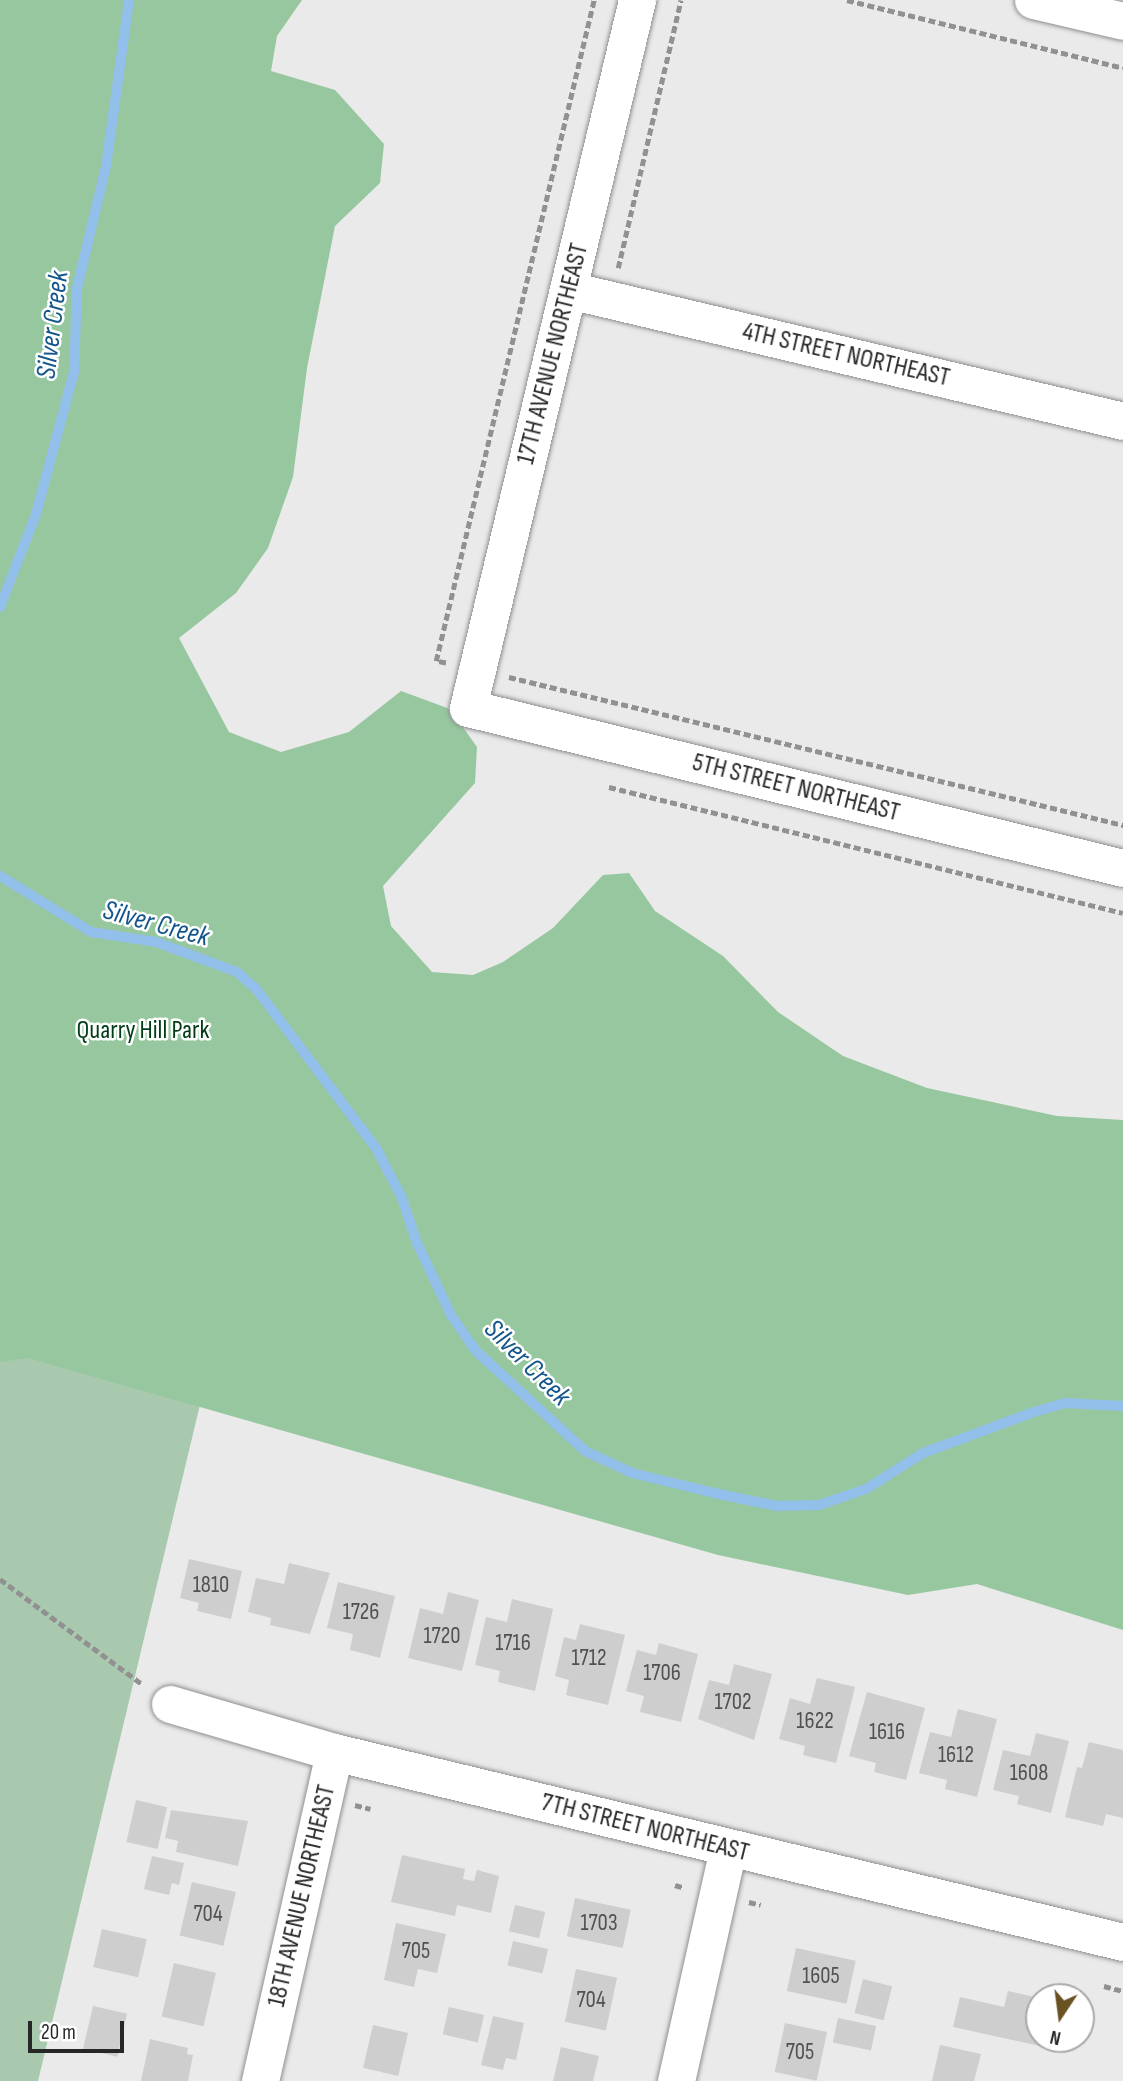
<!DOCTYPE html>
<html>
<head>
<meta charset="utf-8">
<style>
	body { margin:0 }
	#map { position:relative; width:1123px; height:2081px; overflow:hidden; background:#eaeaeb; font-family:"Sofia Sans Condensed",sans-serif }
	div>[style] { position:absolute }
	.green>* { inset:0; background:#a8c9ad }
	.forest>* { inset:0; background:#96c79e }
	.stream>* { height:10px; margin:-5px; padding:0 5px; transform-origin:5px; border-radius:5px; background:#93bfeb }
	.building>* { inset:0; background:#cececf; transform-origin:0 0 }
	.path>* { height:4.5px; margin-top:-2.25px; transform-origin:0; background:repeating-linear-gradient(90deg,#919192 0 7px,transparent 0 10.5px) }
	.roads { filter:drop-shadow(0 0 2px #8f8f91) drop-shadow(0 0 2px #8f8f91) }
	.minor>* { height:37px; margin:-18.5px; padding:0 18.5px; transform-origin:18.5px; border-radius:18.5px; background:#fff }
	span { translate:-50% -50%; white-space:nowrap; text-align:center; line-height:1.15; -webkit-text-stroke:5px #fff; paint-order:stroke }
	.number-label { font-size:23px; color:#515152 }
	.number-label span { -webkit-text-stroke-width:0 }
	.street-label { font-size:26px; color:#272728 }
	.park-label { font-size:26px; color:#013c16 }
	.water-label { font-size:28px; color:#14568b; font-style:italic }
	.north { position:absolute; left:1025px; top:1983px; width:70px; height:70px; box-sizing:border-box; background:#fff; border:2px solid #a9a9a9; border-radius:50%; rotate:193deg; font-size:19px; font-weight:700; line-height:28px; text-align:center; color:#272728 }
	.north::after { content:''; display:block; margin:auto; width:24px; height:32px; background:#6a5122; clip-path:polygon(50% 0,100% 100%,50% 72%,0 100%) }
	.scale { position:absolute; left:28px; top:2021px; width:96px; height:32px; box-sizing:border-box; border:4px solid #272728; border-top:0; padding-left:9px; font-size:21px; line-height:24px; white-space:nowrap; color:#272728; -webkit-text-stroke:5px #fff; paint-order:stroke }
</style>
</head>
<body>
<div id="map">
	<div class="green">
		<div style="clip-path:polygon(336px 837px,38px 2081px,0 2081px,0 917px)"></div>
	</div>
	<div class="forest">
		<div style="clip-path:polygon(0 0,302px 0,277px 36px,271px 71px,335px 90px,384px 144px,380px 183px,335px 226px,307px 368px,293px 477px,268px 548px,236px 593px,179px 638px,229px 732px,281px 752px,349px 732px,401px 691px,450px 709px,477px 747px,475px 783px,383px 886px,391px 926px,432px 972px,473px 975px,503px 962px,553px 928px,603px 875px,629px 873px,655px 911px,723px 956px,778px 1012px,843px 1056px,927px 1088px,1057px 1116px,1123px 1120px,1123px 1630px,977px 1584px,908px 1595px,718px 1555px,28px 1358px,0 1362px)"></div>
	</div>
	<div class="stream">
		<div style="left:0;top:607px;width:100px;rotate:-68.8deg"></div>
		<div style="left:36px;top:514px;width:147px;rotate:-75deg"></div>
		<div style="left:74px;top:372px;width:84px;rotate:-88deg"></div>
		<div style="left:77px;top:288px;width:125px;rotate:-76.6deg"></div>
		<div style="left:106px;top:166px;width:168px;rotate:-82.1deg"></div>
		<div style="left:0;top:876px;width:107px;rotate:31.6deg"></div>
		<div style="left:91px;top:932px;width:66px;rotate:8.7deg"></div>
		<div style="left:156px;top:942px;width:86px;rotate:20.3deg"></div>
		<div style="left:237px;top:972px;width:27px;rotate:42deg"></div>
		<div style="left:257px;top:990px;width:198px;rotate:53deg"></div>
		<div style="left:376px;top:1148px;width:56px;rotate:62.5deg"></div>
		<div style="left:402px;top:1198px;width:47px;rotate:71.6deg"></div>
		<div style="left:417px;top:1243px;width:80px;rotate:64.7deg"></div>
		<div style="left:451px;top:1315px;width:44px;rotate:55.2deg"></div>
		<div style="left:476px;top:1351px;width:148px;rotate:42.5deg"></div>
		<div style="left:585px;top:1451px;width:52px;rotate:25.1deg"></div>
		<div style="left:632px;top:1473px;width:84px;rotate:13.7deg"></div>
		<div style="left:714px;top:1493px;width:64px;rotate:11.7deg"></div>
		<div style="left:777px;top:1506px;width:42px;rotate:-1.4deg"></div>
		<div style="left:819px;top:1505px;width:50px;rotate:-18.8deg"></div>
		<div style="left:866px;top:1489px;width:67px;rotate:-32.3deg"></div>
		<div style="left:923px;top:1453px;width:118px;rotate:-20.3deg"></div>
		<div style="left:1034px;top:1412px;width:32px;rotate:-16deg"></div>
		<div style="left:1065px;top:1403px;width:58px;rotate:3deg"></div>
	</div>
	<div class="building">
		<div style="clip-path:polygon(189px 1559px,242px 1571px,231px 1619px,197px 1611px,199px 1603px,180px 1598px)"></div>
		<div style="clip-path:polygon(289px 1563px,330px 1573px,310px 1634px,270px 1625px,271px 1618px,248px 1612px,256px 1578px,284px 1584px)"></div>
		<div style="clip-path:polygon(338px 1582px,395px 1596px,380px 1658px,350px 1650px,353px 1634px,327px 1628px)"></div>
		<div style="clip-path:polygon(448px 1592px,479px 1600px,462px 1671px,408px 1658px,420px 1608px,443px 1614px)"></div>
		<div style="clip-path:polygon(512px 1599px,553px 1609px,535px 1691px,498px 1682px,500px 1671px,475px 1665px,486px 1617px,507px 1622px)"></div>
		<div style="clip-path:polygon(580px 1624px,625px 1635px,608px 1705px,566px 1695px,569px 1680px,555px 1676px,564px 1637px,576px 1640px)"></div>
		<div style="clip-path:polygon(659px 1643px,698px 1654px,681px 1722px,640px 1712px,644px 1696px,626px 1691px,637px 1650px,656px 1655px)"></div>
		<div style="clip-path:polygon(734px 1664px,772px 1674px,754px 1740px,698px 1719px,709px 1680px,729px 1685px)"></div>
		<div style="clip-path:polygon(817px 1678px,855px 1687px,836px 1763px,803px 1755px,805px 1746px,779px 1739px,790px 1698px,810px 1704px)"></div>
		<div style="clip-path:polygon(867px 1692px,925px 1708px,906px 1780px,874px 1772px,876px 1763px,849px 1756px)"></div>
		<div style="clip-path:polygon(958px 1709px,997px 1719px,977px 1797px,945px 1789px,947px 1780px,919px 1773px,930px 1732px,951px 1737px)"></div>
		<div style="clip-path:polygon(1036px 1733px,1069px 1741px,1051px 1813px,1017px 1804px,1019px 1796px,993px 1790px,1003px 1750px,1030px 1756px)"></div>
		<div style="clip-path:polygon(1089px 1742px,1123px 1750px,1123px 1818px,1106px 1814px,1103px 1826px,1065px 1817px,1077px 1767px,1082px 1768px)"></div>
		<div style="left:136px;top:1800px;width:32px;height:43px;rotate:13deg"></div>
		<div style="clip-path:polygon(171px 1810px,248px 1821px,238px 1866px,176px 1852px,178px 1841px,165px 1838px)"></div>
		<div style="clip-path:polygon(402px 1855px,465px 1869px,463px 1879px,474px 1881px,477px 1870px,499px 1876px,491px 1913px,457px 1905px,455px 1916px,391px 1902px)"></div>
		<div style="clip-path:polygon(152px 1856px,184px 1863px,179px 1885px,172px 1883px,169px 1895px,144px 1889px)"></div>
		<div style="left:192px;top:1882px;width:45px;height:55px;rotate:13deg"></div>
		<div style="left:575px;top:1898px;width:57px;height:39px;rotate:12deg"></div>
		<div style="left:515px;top:1905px;width:31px;height:27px;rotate:13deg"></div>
		<div style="clip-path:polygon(396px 1923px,446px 1934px,437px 1973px,418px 1969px,414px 1987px,384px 1980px)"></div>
		<div style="left:102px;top:1929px;width:46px;height:39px;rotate:13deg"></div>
		<div style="left:513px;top:1941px;width:36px;height:25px;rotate:13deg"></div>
		<div style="left:796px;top:1948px;width:61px;height:44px;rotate:12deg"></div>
		<div style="left:174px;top:1963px;width:43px;height:55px;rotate:13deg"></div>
		<div style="left:576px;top:1969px;width:42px;height:54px;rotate:12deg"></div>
		<div style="left:863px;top:1979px;width:30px;height:35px;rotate:14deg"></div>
		<div style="clip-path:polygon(1008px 1991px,1039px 1998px,1039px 2039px,1056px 2039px,1054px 2049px,953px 2027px,960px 1997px,1004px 2007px)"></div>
		<div style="left:93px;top:2006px;width:35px;height:44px;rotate:13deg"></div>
		<div style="left:449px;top:2007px;width:36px;height:28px;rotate:13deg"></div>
		<div style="clip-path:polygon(493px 2016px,524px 2023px,516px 2060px,506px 2058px,503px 2070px,481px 2065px)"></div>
		<div style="left:838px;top:2018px;width:39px;height:25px;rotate:12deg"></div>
		<div style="left:785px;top:2023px;width:43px;height:50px;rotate:12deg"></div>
		<div style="left:373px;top:2025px;width:36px;height:44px;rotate:13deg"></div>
		<div style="clip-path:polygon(150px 2039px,188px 2048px,187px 2054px,193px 2055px,188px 2081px,141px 2081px)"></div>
		<div style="clip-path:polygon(940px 2045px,981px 2054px,974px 2081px,932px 2081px)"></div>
		<div style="clip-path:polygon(561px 2047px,599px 2056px,593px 2081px,553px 2081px)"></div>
	</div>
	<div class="path">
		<div style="left:847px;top:0;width:284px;rotate:13.8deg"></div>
		<div style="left:618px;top:268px;width:275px;rotate:-76.8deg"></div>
		<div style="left:446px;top:663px;width:10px;rotate:-169deg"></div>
		<div style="left:436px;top:661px;width:680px;rotate:-76.56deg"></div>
		<div style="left:509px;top:677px;width:632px;rotate:13.55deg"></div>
		<div style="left:609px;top:787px;width:529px;rotate:13.77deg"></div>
		<div style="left:0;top:1579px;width:178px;rotate:36.5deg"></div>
		<div style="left:355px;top:1805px;width:16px;rotate:14deg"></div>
		<div style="left:675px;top:1885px;width:10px;rotate:17deg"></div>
		<div style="left:749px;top:1902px;width:12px;rotate:14deg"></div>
		<div style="left:1104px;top:1986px;width:20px;rotate:15deg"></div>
	</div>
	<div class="roads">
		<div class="minor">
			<div style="left:637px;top:0;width:728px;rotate:103.43deg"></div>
			<div style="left:468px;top:708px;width:674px;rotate:13.73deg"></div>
			<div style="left:1033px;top:0;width:92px;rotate:13.1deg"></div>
			<div style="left:569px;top:290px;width:569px;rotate:13.3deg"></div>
			<div style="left:170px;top:1704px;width:171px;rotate:16.3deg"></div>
			<div style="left:334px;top:1752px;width:812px;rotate:13.54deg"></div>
			<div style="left:260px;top:2081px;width:337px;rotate:-77.3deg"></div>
			<div style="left:676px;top:2081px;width:238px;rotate:-77.4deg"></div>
		</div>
	</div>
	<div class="number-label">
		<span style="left:211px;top:1585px">1810</span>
		<span style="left:361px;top:1612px">1726</span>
		<span style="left:442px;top:1636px">1720</span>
		<span style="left:513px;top:1643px">1716</span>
		<span style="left:589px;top:1658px">1712</span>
		<span style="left:662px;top:1673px">1706</span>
		<span style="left:733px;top:1702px">1702</span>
		<span style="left:815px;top:1721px">1622</span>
		<span style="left:887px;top:1732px">1616</span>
		<span style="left:956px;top:1755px">1612</span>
		<span style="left:1029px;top:1773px">1608</span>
		<span style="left:208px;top:1914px">704</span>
		<span style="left:599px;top:1923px">1703</span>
		<span style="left:416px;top:1951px">705</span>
		<span style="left:821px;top:1976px">1605</span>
		<span style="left:591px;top:2000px">704</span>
		<span style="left:800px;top:2052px">705</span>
	</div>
	<div class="street-label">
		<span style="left:553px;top:354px;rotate:-76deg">17TH AVENUE NORTHEAST</span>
		<span style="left:846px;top:355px;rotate:13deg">4TH STREET NORTHEAST</span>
		<span style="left:796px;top:788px;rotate:14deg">5TH STREET NORTHEAST</span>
		<span style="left:645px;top:1828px;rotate:14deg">7TH STREET NORTHEAST</span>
		<span style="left:302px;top:1896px;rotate:-77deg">18TH AVENUE NORTHEAST</span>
	</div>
	<div class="park-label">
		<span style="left:143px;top:1031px">Quarry Hill Park</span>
	</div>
	<div class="water-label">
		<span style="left:53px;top:325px;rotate:-83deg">Silver Creek</span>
		<span style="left:156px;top:924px;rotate:15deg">Silver Creek</span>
		<span style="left:527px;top:1363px;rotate:45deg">Silver Creek</span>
	</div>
	<div class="north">N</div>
	<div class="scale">20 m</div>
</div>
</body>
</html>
